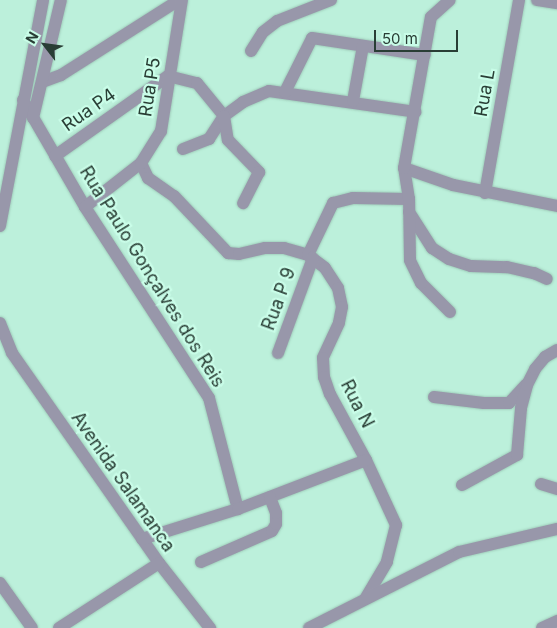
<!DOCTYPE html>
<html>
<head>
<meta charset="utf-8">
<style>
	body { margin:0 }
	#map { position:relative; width:557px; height:628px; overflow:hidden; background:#bcf0db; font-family:Inter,sans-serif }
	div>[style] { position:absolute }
	.roads { filter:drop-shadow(0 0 1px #9fccba) drop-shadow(0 0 1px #9fccba) }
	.minor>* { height:12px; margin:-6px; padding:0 6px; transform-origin:6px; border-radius:6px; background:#9897aa }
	span { translate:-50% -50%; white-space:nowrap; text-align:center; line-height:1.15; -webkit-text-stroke:4.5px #c9fde8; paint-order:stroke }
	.street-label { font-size:18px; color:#293e35 }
	.north { position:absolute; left:20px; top:20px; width:50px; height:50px; -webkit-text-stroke:4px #c9fde8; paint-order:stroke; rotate:300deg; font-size:14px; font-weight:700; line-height:20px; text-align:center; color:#293e35 }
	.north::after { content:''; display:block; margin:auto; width:18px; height:22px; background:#293e35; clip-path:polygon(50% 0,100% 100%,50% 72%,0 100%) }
	.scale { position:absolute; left:374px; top:30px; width:84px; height:22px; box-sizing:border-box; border:2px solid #293e35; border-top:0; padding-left:6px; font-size:15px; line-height:18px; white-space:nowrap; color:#293e35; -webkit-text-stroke:4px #c9fde8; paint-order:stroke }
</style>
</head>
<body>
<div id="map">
	<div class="roads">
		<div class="minor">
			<div style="left:537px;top:0;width:20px;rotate:9deg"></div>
			<div style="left:251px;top:51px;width:22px;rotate:-58deg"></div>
			<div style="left:263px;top:32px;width:18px;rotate:-38deg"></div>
			<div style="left:277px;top:21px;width:58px;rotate:-21.3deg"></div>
			<div style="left:168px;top:76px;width:30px;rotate:14deg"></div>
			<div style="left:197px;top:83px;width:43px;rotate:50.7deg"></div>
			<div style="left:224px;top:116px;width:24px;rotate:-36deg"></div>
			<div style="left:243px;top:102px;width:28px;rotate:-23deg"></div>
			<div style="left:269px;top:91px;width:148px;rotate:8.1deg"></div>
			<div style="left:42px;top:82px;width:20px;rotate:-20deg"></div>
			<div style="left:61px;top:75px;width:140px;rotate:-32.4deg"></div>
			<div style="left:285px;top:92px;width:60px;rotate:-63.4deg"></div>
			<div style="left:312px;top:38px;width:114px;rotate:8.6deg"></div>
			<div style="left:23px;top:100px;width:124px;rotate:59.9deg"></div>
			<div style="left:85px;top:207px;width:228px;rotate:57deg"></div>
			<div style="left:209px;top:398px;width:115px;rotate:75.4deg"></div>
			<div style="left:353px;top:101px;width:56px;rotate:-79.7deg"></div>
			<div style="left:33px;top:118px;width:121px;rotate:-76.7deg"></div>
			<div style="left:183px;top:149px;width:28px;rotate:-21deg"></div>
			<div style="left:209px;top:139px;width:27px;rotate:-57deg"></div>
			<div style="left:224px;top:116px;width:24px;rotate:81deg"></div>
			<div style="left:228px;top:140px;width:45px;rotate:45.9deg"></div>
			<div style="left:259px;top:172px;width:35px;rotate:117deg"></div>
			<div style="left:55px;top:156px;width:138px;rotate:-35.3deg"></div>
			<div style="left:141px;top:163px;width:17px;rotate:65deg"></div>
			<div style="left:148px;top:178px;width:32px;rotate:35deg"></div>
			<div style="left:174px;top:196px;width:79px;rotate:46.5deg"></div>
			<div style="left:228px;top:253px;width:11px;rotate:5deg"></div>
			<div style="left:239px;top:254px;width:27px;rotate:-13deg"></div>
			<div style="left:265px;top:248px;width:19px"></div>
			<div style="left:284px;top:248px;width:25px;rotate:16deg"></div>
			<div style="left:308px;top:255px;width:21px;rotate:37deg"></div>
			<div style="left:325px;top:268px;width:24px;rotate:57deg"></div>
			<div style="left:338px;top:288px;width:19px;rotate:78deg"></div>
			<div style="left:342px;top:307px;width:16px;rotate:101deg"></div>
			<div style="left:339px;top:323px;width:38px;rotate:115deg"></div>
			<div style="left:323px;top:358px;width:19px;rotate:87deg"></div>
			<div style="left:324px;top:377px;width:18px;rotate:71deg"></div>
			<div style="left:330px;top:394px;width:75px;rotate:61.4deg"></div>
			<div style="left:366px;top:460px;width:72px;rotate:65.2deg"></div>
			<div style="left:396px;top:525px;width:38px;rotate:104deg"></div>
			<div style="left:387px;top:562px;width:43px;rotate:120.7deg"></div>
			<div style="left:404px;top:168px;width:52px;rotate:19.1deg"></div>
			<div style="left:453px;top:185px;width:106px;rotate:11.4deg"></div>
			<div style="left:485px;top:193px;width:196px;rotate:-80deg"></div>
			<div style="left:85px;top:207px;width:71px;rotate:-38.2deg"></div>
			<div style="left:141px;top:163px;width:38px;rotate:-58deg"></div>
			<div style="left:161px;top:131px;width:133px;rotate:-80.9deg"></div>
			<div style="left:409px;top:212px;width:43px;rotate:57.4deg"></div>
			<div style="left:432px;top:248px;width:20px;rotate:33deg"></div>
			<div style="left:449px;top:259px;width:23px;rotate:18deg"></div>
			<div style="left:471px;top:266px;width:36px;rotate:2deg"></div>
			<div style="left:507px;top:267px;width:28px;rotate:13deg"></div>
			<div style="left:534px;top:273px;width:14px;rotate:25deg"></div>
			<div style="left:0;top:226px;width:230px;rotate:-79.2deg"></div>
			<div style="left:308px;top:255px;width:58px;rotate:-64.3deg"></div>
			<div style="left:333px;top:203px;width:21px;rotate:-14deg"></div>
			<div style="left:353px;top:198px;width:56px;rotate:1deg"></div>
			<div style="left:450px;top:312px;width:41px;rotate:-135deg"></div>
			<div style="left:421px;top:283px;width:25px;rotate:-116deg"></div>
			<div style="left:410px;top:260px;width:61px;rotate:-90.9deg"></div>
			<div style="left:409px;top:199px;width:31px;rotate:-99deg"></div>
			<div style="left:404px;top:168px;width:153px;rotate:-79.9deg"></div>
			<div style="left:431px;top:17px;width:25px;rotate:-42deg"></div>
			<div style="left:0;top:323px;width:32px;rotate:68deg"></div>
			<div style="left:12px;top:353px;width:256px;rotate:55deg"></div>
			<div style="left:159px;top:563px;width:83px;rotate:51.9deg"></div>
			<div style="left:278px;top:353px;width:101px;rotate:-69.8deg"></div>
			<div style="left:434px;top:397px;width:50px;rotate:6.8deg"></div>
			<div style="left:484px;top:403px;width:25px"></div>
			<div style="left:509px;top:403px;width:25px;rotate:-47deg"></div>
			<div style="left:541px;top:484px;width:17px;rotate:17deg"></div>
			<div style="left:462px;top:485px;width:63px;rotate:-28.6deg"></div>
			<div style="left:517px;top:455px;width:47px;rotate:-85.1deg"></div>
			<div style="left:521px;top:408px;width:24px;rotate:-75deg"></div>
			<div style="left:527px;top:385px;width:18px;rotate:-63deg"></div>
			<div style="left:535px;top:369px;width:16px;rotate:-50deg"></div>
			<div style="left:545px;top:357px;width:14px;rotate:-30deg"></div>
			<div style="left:142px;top:539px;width:101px;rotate:-17.4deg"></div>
			<div style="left:238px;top:509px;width:137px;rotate:-20.9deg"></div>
			<div style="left:201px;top:562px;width:77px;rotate:-23.6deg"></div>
			<div style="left:272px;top:531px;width:8px;rotate:-60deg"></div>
			<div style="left:276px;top:524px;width:11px;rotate:-90deg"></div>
			<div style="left:276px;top:513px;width:17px;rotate:-111deg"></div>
			<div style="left:0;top:583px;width:55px;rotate:54.6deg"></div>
			<div style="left:59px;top:628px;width:119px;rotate:-33deg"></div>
			<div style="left:309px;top:628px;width:168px;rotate:-26.9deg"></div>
			<div style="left:459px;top:552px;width:101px;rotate:-13.2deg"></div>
			<div style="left:542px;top:628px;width:17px;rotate:-25deg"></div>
		</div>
	</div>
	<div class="street-label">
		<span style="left:150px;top:87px;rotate:-81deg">Rua P5</span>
		<span style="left:485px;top:93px;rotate:-80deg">Rua L</span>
		<span style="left:89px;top:110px;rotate:-35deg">Rua P4</span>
		<span style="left:152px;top:277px;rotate:58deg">Rua Paulo Gonçalves dos Reis</span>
		<span style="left:279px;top:299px;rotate:-70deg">Rua P 9</span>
		<span style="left:357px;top:404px;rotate:63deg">Rua N</span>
		<span style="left:123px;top:482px;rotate:55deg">Avenida Salamanca</span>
	</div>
	<div class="north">N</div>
	<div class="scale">50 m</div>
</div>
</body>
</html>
